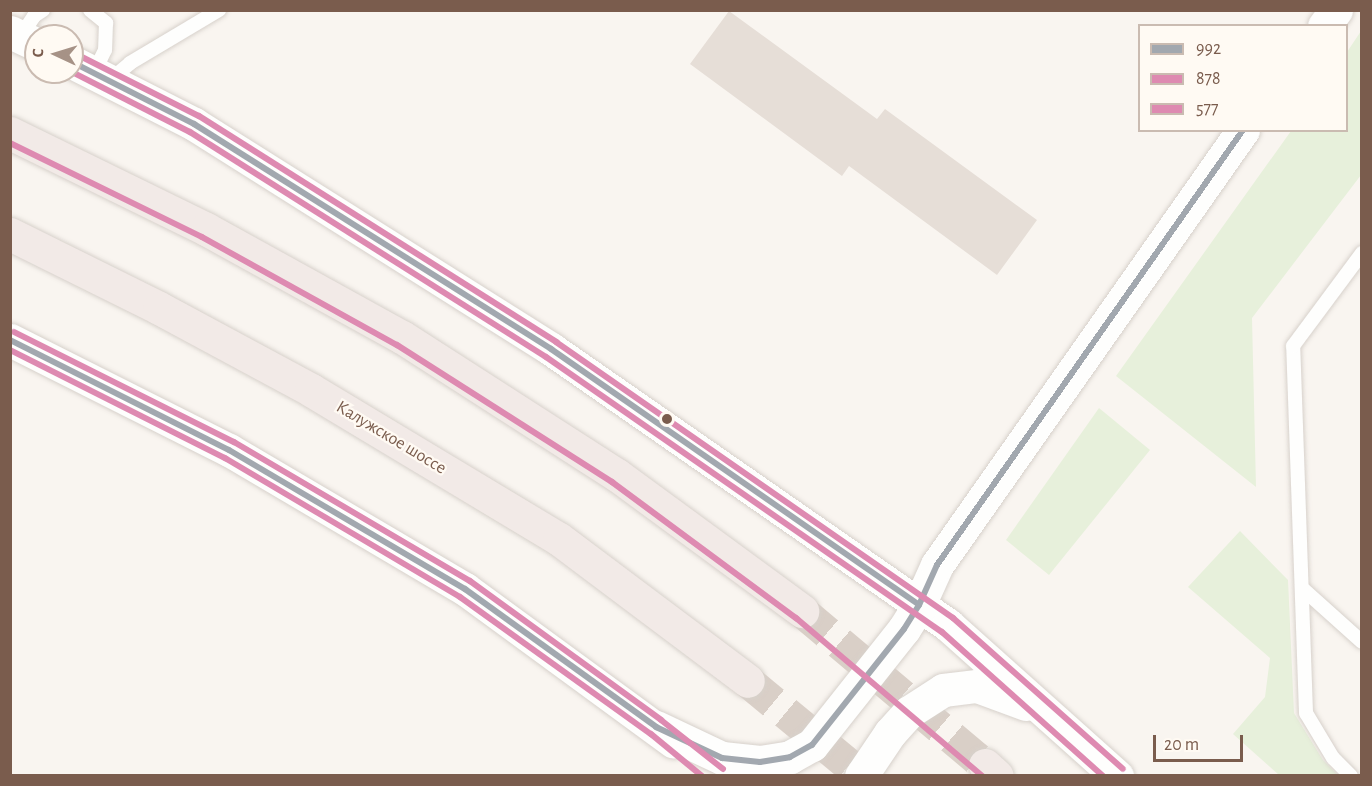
<!DOCTYPE html>
<html>
<head>
<meta charset="utf-8">
<style>
	body { margin:0 }
	#map { position:relative; width:1372px; height:786px; overflow:hidden; background:#f9f5f0; font-family:"Alegreya Sans",sans-serif }
	div>[style] { position:absolute }
	.green>* { inset:0; background:#e7f0db }
	.building>* { inset:0; background:#e6ded7 }
	.highway-tunnel>* { height:33px; margin-top:-16.5px; transform-origin:0; background:repeating-linear-gradient(90deg,#d9cfc7 0 33px,transparent 0 49px) }
	.roads { filter:drop-shadow(0 0 2px #d7d1cb) drop-shadow(0 0 2px #d7d1cb) }
	.lane>* { height:14px; margin:-7px; padding:0 7px; transform-origin:7px; border-radius:7px; background:#fefefd }
	.secondary>* { height:33px; margin:-16.5px; padding:0 16.5px; transform-origin:16.5px; border-radius:16.5px; background:#fefefd }
	.highway>* { height:33px; margin:-16.5px; padding:0 16.5px; transform-origin:16.5px; border-radius:16.5px; background:#f2eae7 }
	.bus-1>* { height:6px; margin:-3px; padding:0 3px; transform-origin:3px; border-radius:3px; background:#a2a8af }
	.bus-2>* { height:6px; margin:-3px; padding:0 3px; transform-origin:3px; border-radius:3px; background:#de8ab1 }
	.bus-3>* { height:6px; margin:-3px; padding:0 3px; transform-origin:3px; border-radius:3px; background:#de8ab1 }
	.dots>* { width:16px; height:16px; translate:-50% -50%; box-sizing:border-box; border:3px solid #fffaf3; border-radius:50% }
	span { translate:-50% -50%; white-space:nowrap; text-align:center; line-height:1.15; -webkit-text-stroke:4.5px #fffaf3; paint-order:stroke }
	.street-label { font-size:18px; color:#7a5c4d }
	.frame { position:absolute; inset:0; border:12px solid #7a5c4d; pointer-events:none }
	.legend { position:absolute; left:1138px; top:24px; width:210px; height:108px; box-sizing:border-box; background:#fffaf3; border:2px solid #cabbb1; margin:0; padding:8px 10px; list-style:none; font-size:18px; color:#7a5c4d }
	.legend li { display:flex; align-items:center; gap:12px; height:30px }
	.legend b { width:30px; border:2px solid #cabbb1 }
	.north { position:absolute; left:24px; top:24px; width:60px; height:60px; box-sizing:border-box; background:#fffaf3; border:2px solid #cabbb1; border-radius:50%; rotate:274deg; font-size:16px; font-weight:700; line-height:24px; text-align:center; color:#7a5c4d }
	.north::after { content:''; display:block; margin:auto; width:21px; height:27px; background:#a69286; clip-path:polygon(50% 0,100% 100%,50% 72%,0 100%) }
	.scale { position:absolute; left:1153px; top:735px; width:90px; height:27px; box-sizing:border-box; border:3px solid #7a5c4d; border-top:0; padding-left:8px; font-size:18px; line-height:21px; white-space:nowrap; color:#7a5c4d; -webkit-text-stroke:4px #fffaf3; paint-order:stroke }
</style>
</head>
<body>
<div id="map">
	<div class="green">
		<div style="clip-path:polygon(1361px 31px,1361px 175px,1252px 318px,1256px 487px,1116px 376px,1291px 131px,1346px 130px,1347px 52px)"></div>
		<div style="clip-path:polygon(1099px 408px,1150px 450px,1049px 575px,1006px 540px)"></div>
		<div style="clip-path:polygon(1240px 531px,1288px 580px,1294px 713px,1323px 760px,1338px 775px,1279px 775px,1233px 734px,1265px 697px,1270px 658px,1188px 587px)"></div>
	</div>
	<div class="building">
		<div style="clip-path:polygon(729px 11px,877px 119px,885px 109px,1037px 220px,997px 275px,849px 166px,842px 176px,690px 64px)"></div>
	</div>
	<div class="highway-tunnel">
		<div style="left:802px;top:611px;width:239px;rotate:40.1deg"></div>
		<div style="left:748px;top:681px;width:149px;rotate:39.6deg"></div>
	</div>
	<div class="roads">
		<div class="lane">
			<div style="left:90px;top:10px;width:21px;rotate:39deg"></div>
			<div style="left:106px;top:23px;width:27px;rotate:92deg"></div>
			<div style="left:105px;top:50px;width:25px;rotate:116deg"></div>
			<div style="left:20px;top:37px;width:25px;rotate:-56deg"></div>
			<div style="left:34px;top:16px;width:11px;rotate:-34deg"></div>
			<div style="left:110px;top:80px;width:26px;rotate:-40deg"></div>
			<div style="left:130px;top:63px;width:104px;rotate:-30.8deg"></div>
			<div style="left:1303px;top:589px;width:79px;rotate:41.9deg"></div>
			<div style="left:1351px;top:776px;width:25px;rotate:-135deg"></div>
			<div style="left:1333px;top:758px;width:52px;rotate:-121deg"></div>
			<div style="left:1306px;top:713px;width:367px;rotate:-92deg"></div>
			<div style="left:1293px;top:346px;width:116px;rotate:-53.4deg"></div>
		</div>
		<div class="secondary">
			<div style="left:1324px;top:26px;width:20px;rotate:-53deg"></div>
			<div style="left:10px;top:32px;width:29px;rotate:25deg"></div>
			<div style="left:72px;top:62px;width:137px;rotate:26.9deg"></div>
			<div style="left:194px;top:124px;width:422px;rotate:32.2deg"></div>
			<div style="left:551px;top:349px;width:484px;rotate:34.8deg"></div>
			<div style="left:948px;top:625px;width:227px;rotate:41.8deg"></div>
			<div style="left:10px;top:340px;width:245px;rotate:26.7deg"></div>
			<div style="left:229px;top:450px;width:274px;rotate:30.5deg"></div>
			<div style="left:465px;top:589px;width:258px;rotate:36.2deg"></div>
			<div style="left:656px;top:727px;width:73px;rotate:25.2deg"></div>
			<div style="left:722px;top:758px;width:38px;rotate:6deg"></div>
			<div style="left:760px;top:762px;width:30px;rotate:-9deg"></div>
			<div style="left:790px;top:757px;width:25px;rotate:-29deg"></div>
			<div style="left:812px;top:745px;width:148px;rotate:-51.6deg"></div>
			<div style="left:904px;top:629px;width:28px;rotate:-58deg"></div>
			<div style="left:919px;top:605px;width:44px;rotate:-65.8deg"></div>
			<div style="left:937px;top:565px;width:532px;rotate:-54.88deg"></div>
			<div style="left:861px;top:776px;width:52px;rotate:-56deg"></div>
			<div style="left:890px;top:733px;width:28px;rotate:-48deg"></div>
			<div style="left:909px;top:712px;width:40px;rotate:-32.9deg"></div>
			<div style="left:943px;top:690px;width:34px;rotate:-7deg"></div>
			<div style="left:977px;top:686px;width:52px;rotate:20.2deg"></div>
		</div>
		<div class="highway">
			<div style="left:10px;top:133px;width:218px;rotate:26.1deg"></div>
			<div style="left:206px;top:229px;width:224px;rotate:28.9deg"></div>
			<div style="left:402px;top:337px;width:255px;rotate:32.7deg"></div>
			<div style="left:617px;top:475px;width:230px;rotate:36.3deg"></div>
			<div style="left:10px;top:234px;width:166px;rotate:26.4deg"></div>
			<div style="left:159px;top:308px;width:173px;rotate:28.3deg"></div>
			<div style="left:311px;top:390px;width:289px;rotate:31deg"></div>
			<div style="left:559px;top:539px;width:236px;rotate:36.9deg"></div>
			<div style="left:985px;top:765px;width:16px;rotate:43deg"></div>
		</div>
	</div>
	<div class="bus-1">
		<div style="left:72px;top:62px;width:137px;rotate:26.9deg"></div>
		<div style="left:194px;top:124px;width:422px;rotate:32.2deg"></div>
		<div style="left:551px;top:349px;width:448px;rotate:34.8deg"></div>
		<div style="left:10px;top:340px;width:245px;rotate:26.7deg"></div>
		<div style="left:229px;top:450px;width:274px;rotate:30.5deg"></div>
		<div style="left:465px;top:589px;width:236px;rotate:35.8deg"></div>
		<div style="left:656px;top:727px;width:73px;rotate:25.2deg"></div>
		<div style="left:722px;top:758px;width:38px;rotate:6deg"></div>
		<div style="left:760px;top:762px;width:30px;rotate:-9deg"></div>
		<div style="left:790px;top:757px;width:25px;rotate:-29deg"></div>
		<div style="left:812px;top:745px;width:148px;rotate:-51.6deg"></div>
		<div style="left:904px;top:629px;width:28px;rotate:-58deg"></div>
		<div style="left:919px;top:605px;width:44px;rotate:-65.8deg"></div>
		<div style="left:937px;top:565px;width:532px;rotate:-54.88deg"></div>
	</div>
	<div class="bus-2">
		<div style="left:72px;top:72px;width:132px;rotate:27deg"></div>
		<div style="left:190px;top:132px;width:421px;rotate:32.3deg"></div>
		<div style="left:546px;top:357px;width:482px;rotate:34.8deg"></div>
		<div style="left:942px;top:632px;width:216px;rotate:41.8deg"></div>
		<div style="left:10px;top:143px;width:214px;rotate:26.1deg"></div>
		<div style="left:202px;top:237px;width:223px;rotate:29deg"></div>
		<div style="left:397px;top:345px;width:255px;rotate:32.5deg"></div>
		<div style="left:612px;top:482px;width:229px;rotate:36.5deg"></div>
		<div style="left:796px;top:618px;width:244px;rotate:40.3deg"></div>
		<div style="left:10px;top:350px;width:241px;rotate:26.7deg"></div>
		<div style="left:225px;top:458px;width:273px;rotate:30.6deg"></div>
		<div style="left:460px;top:597px;width:235px;rotate:35.7deg"></div>
		<div style="left:651px;top:734px;width:66px;rotate:39.5deg"></div>
	</div>
	<div class="bus-3">
		<div style="left:76px;top:54px;width:138px;rotate:26.8deg"></div>
		<div style="left:199px;top:116px;width:423px;rotate:32.3deg"></div>
		<div style="left:556px;top:342px;width:484px;rotate:34.8deg"></div>
		<div style="left:953px;top:618px;width:227px;rotate:41.6deg"></div>
		<div style="left:14px;top:332px;width:246px;rotate:26.6deg"></div>
		<div style="left:234px;top:442px;width:274px;rotate:30.5deg"></div>
		<div style="left:470px;top:581px;width:236px;rotate:36deg"></div>
		<div style="left:661px;top:720px;width:79px;rotate:38.3deg"></div>
	</div>
	<div class="dots">
		<div style="left:667px;top:419px;background:#7a5c4d"></div>
	</div>
	<div class="street-label">
		<span style="left:391px;top:438px;rotate:31deg">Калужское шоссе</span>
	</div>
	<div class="frame"></div>
	<ul class="legend">
	<li><b style="height:8px;background:#a2a8af"></b>992</li>
	<li><b style="height:8px;background:#de8ab1"></b>878</li>
	<li><b style="height:8px;background:#de8ab1"></b>577</li>
	</ul>
	<div class="north">С</div>
	<div class="scale">20 m</div>
</div>
</body>
</html>
